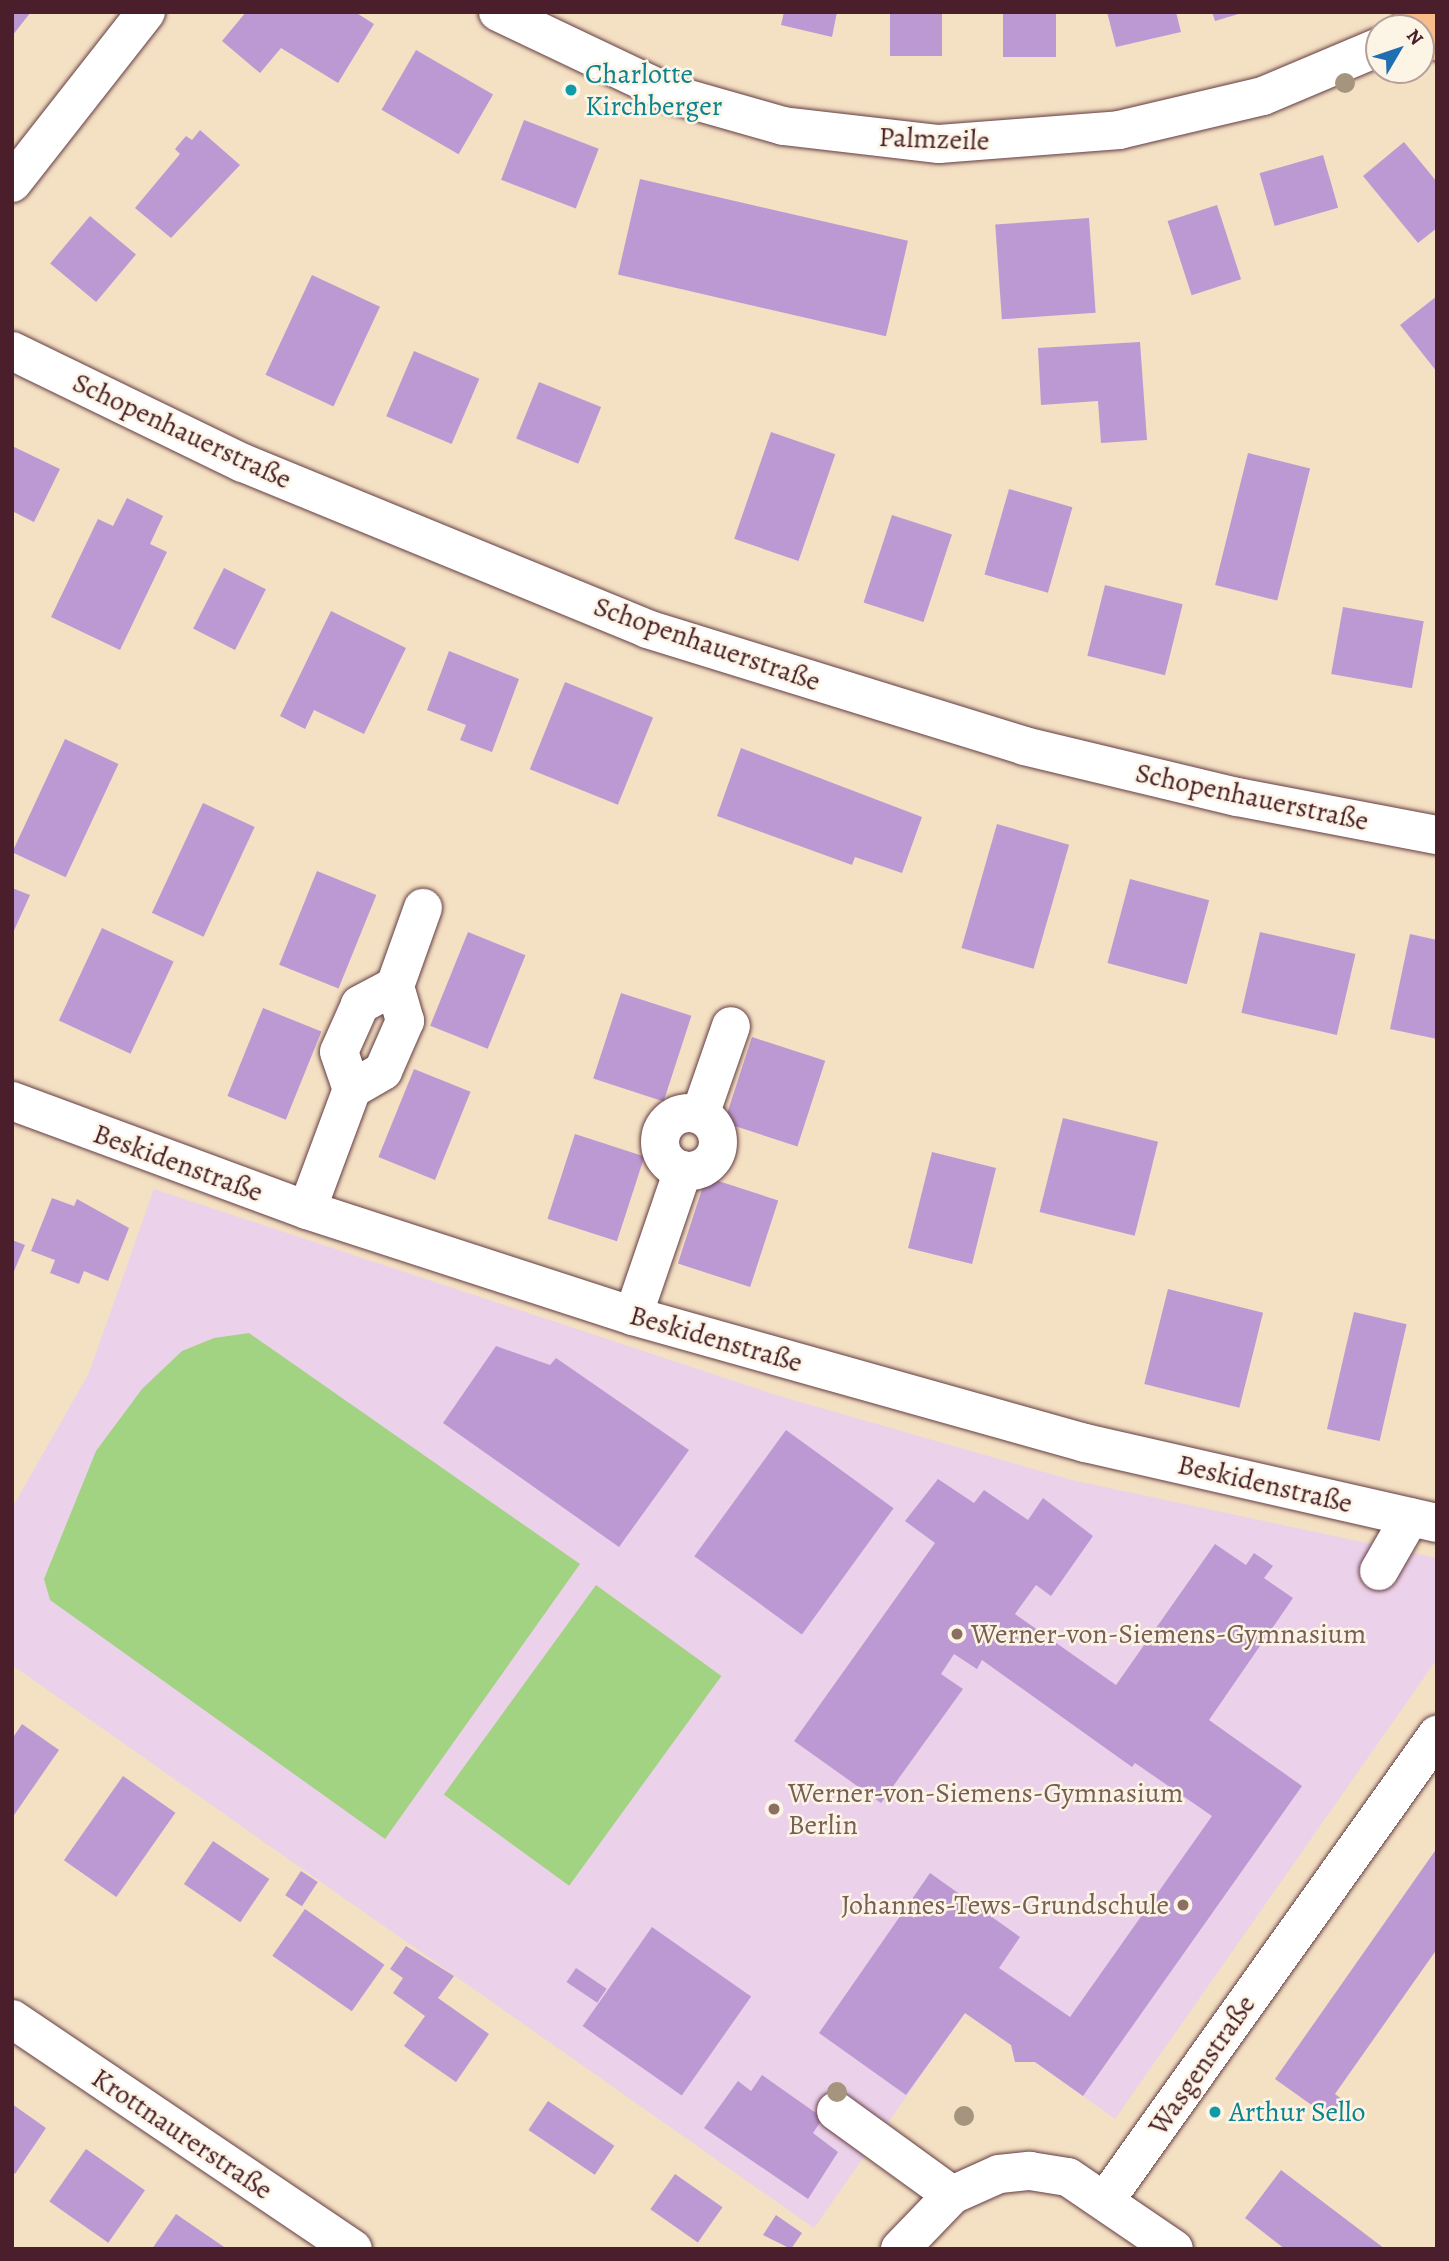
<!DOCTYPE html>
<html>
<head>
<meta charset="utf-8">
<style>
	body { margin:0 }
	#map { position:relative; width:1449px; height:2261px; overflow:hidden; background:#f4e0c3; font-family:Alegreya,serif }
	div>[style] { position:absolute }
	.built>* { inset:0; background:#ecd1ea }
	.green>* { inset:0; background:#a2d382; transform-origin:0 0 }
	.building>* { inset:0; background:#bd99d4; transform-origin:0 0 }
	.roads { filter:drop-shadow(0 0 2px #643c42) drop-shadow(0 0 2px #643c42) }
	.minor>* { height:38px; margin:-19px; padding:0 19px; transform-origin:19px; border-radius:19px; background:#fff }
	.minor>.ring { margin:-19px; padding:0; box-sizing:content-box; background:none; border:38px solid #fff; border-radius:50% }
	.major>* { height:38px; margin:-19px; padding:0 19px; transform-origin:19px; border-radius:19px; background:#f8bd88 }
	.trees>* { width:20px; height:20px; margin:-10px; border-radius:50%; background:#a5947e }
	.dots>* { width:19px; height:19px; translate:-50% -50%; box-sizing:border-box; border:4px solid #fcf5e5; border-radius:50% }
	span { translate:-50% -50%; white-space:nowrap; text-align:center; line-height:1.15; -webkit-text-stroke:5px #fcf5e5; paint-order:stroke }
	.culture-label { font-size:28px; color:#0d838f }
	.left { translate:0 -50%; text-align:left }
	.street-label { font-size:28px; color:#4a1f2b }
	.education-label { font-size:28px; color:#785e54 }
	.right { translate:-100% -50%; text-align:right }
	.frame { position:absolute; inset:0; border:14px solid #4a1f2b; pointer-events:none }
	.north { position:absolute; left:1365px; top:14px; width:70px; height:70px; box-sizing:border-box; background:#fcf5e5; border:2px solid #b59f9b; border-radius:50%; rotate:51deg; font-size:19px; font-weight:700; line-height:28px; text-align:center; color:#4a1f2b }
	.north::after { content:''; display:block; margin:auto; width:24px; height:32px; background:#1f6fb2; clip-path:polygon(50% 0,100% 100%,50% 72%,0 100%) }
</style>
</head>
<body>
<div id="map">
	<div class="built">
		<div style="clip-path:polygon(154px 1189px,779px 1396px,1072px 1480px,1437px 1558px,1437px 1659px,1115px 2119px,1035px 2062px,1015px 2062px,1011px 2045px,965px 2013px,814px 2228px,12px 1665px,12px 1508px,89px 1373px)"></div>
	</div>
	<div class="green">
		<div style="clip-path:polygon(249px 1333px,580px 1564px,385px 1839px,50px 1600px,44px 1579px,96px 1451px,142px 1389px,182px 1351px,214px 1338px)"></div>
		<div style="left:596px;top:1585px;width:155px;height:259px;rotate:36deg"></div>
	</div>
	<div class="building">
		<div style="clip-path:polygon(12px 12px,31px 12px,12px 36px)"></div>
		<div style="clip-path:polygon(246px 12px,355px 12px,374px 24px,338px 83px,281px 48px,260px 73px,222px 41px)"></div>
		<div style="clip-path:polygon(784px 12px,837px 12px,832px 37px,781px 25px)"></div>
		<div style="left:890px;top:12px;width:52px;height:44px"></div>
		<div style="left:1003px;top:12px;width:53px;height:45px"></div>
		<div style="clip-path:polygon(1107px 12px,1176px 12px,1181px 32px,1116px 47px)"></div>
		<div style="clip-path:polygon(1212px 12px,1241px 12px,1242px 13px,1215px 21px)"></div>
		<div style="left:416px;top:50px;width:89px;height:69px;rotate:30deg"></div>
		<div style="left:524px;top:120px;width:80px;height:64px;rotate:21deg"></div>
		<div style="clip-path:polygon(200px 130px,240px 165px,171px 238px,135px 208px,180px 154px,175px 149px,186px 136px,192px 140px)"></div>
		<div style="clip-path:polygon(1404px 142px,1437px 182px,1437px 228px,1418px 243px,1363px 176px)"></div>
		<div style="left:1323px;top:155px;width:55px;height:66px;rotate:74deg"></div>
		<div style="left:640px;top:179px;width:275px;height:98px;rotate:13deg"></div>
		<div style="left:1217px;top:205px;width:78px;height:52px;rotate:72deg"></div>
		<div style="left:90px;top:216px;width:60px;height:62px;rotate:40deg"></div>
		<div style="left:1089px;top:218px;width:95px;height:94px;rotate:86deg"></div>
		<div style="left:312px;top:275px;width:75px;height:110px;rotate:25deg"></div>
		<div style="clip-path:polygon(1437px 296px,1437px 372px,1400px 325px)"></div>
		<div style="clip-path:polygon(1140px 342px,1147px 440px,1101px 443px,1098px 401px,1041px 405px,1038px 348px)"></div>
		<div style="left:414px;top:351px;width:71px;height:71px;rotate:23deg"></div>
		<div style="left:539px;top:382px;width:67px;height:61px;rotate:22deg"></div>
		<div style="left:771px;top:432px;width:68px;height:113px;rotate:19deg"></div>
		<div style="clip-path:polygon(12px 446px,60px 469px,34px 522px,12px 511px)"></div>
		<div style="left:1248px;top:453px;width:64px;height:136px;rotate:14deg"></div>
		<div style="left:1009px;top:489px;width:66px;height:89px;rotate:16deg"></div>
		<div style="clip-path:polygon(127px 498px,163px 516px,150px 544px,167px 552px,120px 650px,51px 617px,98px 519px,113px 526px)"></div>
		<div style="left:892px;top:515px;width:63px;height:92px;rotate:18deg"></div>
		<div style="left:224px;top:568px;width:47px;height:68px;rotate:27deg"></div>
		<div style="left:1105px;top:585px;width:80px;height:73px;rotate:14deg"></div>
		<div style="left:1343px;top:607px;width:82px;height:68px;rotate:10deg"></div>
		<div style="clip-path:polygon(331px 611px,406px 648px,364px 734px,314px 710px,305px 729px,280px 716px)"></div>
		<div style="clip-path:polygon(449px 651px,519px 679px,492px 752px,460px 740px,466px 725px,427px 710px)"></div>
		<div style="left:565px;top:682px;width:95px;height:94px;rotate:22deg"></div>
		<div style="left:65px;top:739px;width:59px;height:125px;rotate:25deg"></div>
		<div style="clip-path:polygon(741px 748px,922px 817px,902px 873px,855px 857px,852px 865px,717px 816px)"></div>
		<div style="left:203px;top:803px;width:57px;height:121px;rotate:25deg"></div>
		<div style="left:997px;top:824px;width:75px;height:129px;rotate:16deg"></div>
		<div style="left:317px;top:871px;width:64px;height:101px;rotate:22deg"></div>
		<div style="left:1130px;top:879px;width:82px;height:87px;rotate:15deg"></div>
		<div style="clip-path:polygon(12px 888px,30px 895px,12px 935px)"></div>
		<div style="left:102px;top:928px;width:79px;height:102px;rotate:25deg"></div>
		<div style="left:468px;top:932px;width:62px;height:101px;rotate:22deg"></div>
		<div style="left:1260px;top:932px;width:98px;height:83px;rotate:13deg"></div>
		<div style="clip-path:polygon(1410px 934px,1437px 940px,1437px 1039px,1390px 1029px)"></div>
		<div style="left:621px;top:993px;width:74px;height:90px;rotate:18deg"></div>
		<div style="left:263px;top:1008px;width:63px;height:95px;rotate:22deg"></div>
		<div style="left:752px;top:1037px;width:77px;height:90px;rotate:18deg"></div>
		<div style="left:414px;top:1069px;width:61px;height:95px;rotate:22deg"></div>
		<div style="left:1063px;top:1118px;width:98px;height:97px;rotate:14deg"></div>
		<div style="left:575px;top:1134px;width:73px;height:89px;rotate:18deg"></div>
		<div style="left:932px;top:1152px;width:66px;height:99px;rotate:14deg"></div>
		<div style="left:706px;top:1177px;width:76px;height:91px;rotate:18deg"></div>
		<div style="clip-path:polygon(52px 1198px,74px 1206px,77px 1199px,129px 1228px,108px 1281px,84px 1271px,79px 1284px,50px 1273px,55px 1260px,31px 1251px)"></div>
		<div style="clip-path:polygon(12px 1240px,25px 1245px,12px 1276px)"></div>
		<div style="left:1168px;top:1289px;width:98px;height:98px;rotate:14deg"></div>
		<div style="left:1354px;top:1312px;width:54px;height:120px;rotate:13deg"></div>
		<div style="clip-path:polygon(496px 1346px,550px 1365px,556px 1358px,689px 1450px,619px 1547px,443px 1423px)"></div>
		<div style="left:786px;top:1430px;width:133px;height:156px;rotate:36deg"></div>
		<div style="clip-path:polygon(938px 1479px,974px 1503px,984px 1490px,1028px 1520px,1043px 1498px,1093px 1536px,1051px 1596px,1036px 1585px,1015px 1614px,1116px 1685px,1215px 1544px,1246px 1565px,1254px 1553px,1263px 1559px,1273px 1566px,1264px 1578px,1293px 1598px,1209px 1720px,1302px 1786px,1083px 2096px,1035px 2062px,1015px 2062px,1011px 2045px,965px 2013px,906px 2095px,819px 2033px,930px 1873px,1020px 1937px,999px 1968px,1070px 2017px,1212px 1816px,1135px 1763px,1132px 1767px,982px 1660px,977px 1669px,954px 1654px,941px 1674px,963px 1689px,881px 1803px,794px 1741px,935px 1543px,905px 1521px)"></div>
		<div style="clip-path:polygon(22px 1724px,59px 1750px,12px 1818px,12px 1739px)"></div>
		<div style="left:123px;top:1776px;width:64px;height:103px;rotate:35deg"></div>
		<div style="left:213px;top:1841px;width:68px;height:52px;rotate:34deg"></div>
		<div style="clip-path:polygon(1437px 1848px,1437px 1949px,1335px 2094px,1347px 2103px,1334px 2121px,1275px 2079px)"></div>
		<div style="left:301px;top:1871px;width:20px;height:29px;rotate:33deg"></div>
		<div style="left:305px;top:1909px;width:97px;height:57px;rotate:35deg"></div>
		<div style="left:652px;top:1927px;width:121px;height:121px;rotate:35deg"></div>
		<div style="clip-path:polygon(406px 1946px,454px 1976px,438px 1998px,489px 2034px,456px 2082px,404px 2046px,425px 2016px,393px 1993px,403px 1978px,390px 1969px)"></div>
		<div style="left:576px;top:1968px;width:37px;height:17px;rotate:34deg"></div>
		<div style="clip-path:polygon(762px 2075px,823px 2118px,813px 2133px,838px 2152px,808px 2199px,704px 2128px,738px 2081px,751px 2091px)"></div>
		<div style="left:548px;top:2101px;width:80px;height:35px;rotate:34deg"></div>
		<div style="clip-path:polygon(12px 2104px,46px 2128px,15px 2174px,12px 2171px)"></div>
		<div style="left:86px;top:2149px;width:72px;height:64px;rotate:35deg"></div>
		<div style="clip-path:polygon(1281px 2170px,1385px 2249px,1285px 2249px,1245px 2218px)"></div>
		<div style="left:675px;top:2174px;width:58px;height:43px;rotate:35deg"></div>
		<div style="clip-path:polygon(176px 2214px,227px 2249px,152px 2249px)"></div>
		<div style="clip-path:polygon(776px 2215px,802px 2233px,791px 2249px,763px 2235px)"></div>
	</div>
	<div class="roads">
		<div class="minor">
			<div style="left:498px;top:12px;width:191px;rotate:25.4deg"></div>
			<div style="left:671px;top:94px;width:116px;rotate:15.9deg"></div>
			<div style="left:783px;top:126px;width:157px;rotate:6.6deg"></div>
			<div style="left:939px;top:144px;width:181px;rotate:-4.4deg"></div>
			<div style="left:1119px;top:130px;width:148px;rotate:-13.3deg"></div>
			<div style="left:1263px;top:96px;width:126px;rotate:-22.9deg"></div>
			<div style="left:12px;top:183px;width:217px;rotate:-51.9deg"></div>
			<div style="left:12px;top:351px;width:257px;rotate:25.9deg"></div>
			<div style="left:243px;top:463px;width:437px;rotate:22.3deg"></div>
			<div style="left:647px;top:629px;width:395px;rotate:17.2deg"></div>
			<div style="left:1024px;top:746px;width:219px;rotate:13.5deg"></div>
			<div style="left:1237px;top:797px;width:204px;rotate:10.8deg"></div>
			<div style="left:395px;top:986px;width:83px;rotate:-70.3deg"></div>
			<div style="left:12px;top:1101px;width:314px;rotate:20.3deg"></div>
			<div style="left:307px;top:1210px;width:343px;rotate:18deg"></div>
			<div style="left:633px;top:1316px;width:470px;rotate:15.7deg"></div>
			<div style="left:1085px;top:1443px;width:361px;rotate:12.8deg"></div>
			<div class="ring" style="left:660px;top:1113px;width:20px;height:20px"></div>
			<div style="left:700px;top:1115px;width:94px;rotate:-70.8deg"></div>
			<div style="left:307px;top:1210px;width:129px;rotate:-69.6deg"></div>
			<div style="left:352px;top:1089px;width:36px;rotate:-30deg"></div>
			<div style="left:383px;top:1071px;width:55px;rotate:-66.3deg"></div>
			<div style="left:405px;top:1021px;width:36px;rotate:-106deg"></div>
			<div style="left:395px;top:986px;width:40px;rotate:152deg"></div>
			<div style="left:360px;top:1005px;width:51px;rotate:114.1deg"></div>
			<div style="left:339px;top:1052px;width:39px;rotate:71deg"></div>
			<div style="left:633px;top:1316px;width:154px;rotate:-71.1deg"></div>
			<div style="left:1379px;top:1571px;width:62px;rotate:-60.1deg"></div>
			<div style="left:12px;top:2019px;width:411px;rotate:34deg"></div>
			<div style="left:836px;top:2111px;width:143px;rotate:35.9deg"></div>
			<div style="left:1107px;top:2198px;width:569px;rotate:-54.52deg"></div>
			<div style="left:900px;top:2249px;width:75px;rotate:-46.1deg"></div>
			<div style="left:952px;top:2195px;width:51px;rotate:-24.1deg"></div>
			<div style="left:999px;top:2174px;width:31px;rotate:-6deg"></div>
			<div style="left:1030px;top:2171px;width:38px;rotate:9deg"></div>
			<div style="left:1068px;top:2177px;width:128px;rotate:34.2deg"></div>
		</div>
		<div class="major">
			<div style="left:1413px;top:12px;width:38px;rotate:51deg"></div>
		</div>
	</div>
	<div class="trees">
		<div style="left:1345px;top:83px"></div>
		<div style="left:837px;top:2092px"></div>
		<div style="left:964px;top:2116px"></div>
	</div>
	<div class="dots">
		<div style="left:571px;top:90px;background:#0f9aa8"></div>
		<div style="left:957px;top:1634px;background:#8d6e63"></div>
		<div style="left:774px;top:1809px;background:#8d6e63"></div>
		<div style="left:1183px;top:1905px;background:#8d6e63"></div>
		<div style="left:1215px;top:2112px;background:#0f9aa8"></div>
	</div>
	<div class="culture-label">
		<span class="left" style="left:585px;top:90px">Charlotte<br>Kirchberger</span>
		<span class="left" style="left:1229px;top:2112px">Arthur Sello</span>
	</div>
	<div class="street-label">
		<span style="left:934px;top:139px;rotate:2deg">Palmzeile</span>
		<span style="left:182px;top:431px;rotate:25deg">Schopenhauerstraße</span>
		<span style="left:707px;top:644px;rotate:19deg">Schopenhauerstraße</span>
		<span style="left:1252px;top:797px;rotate:12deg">Schopenhauerstraße</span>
		<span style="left:178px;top:1163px;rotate:20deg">Beskidenstraße</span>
		<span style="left:716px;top:1339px;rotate:16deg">Beskidenstraße</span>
		<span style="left:1265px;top:1484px;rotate:13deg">Beskidenstraße</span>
		<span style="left:1202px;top:2065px;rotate:-55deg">Wasgenstraße</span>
		<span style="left:182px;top:2134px;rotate:34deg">Krottnaurerstraße</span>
	</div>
	<div class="education-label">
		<span class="left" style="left:971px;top:1634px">Werner-von-Siemens-Gymnasium</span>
		<span class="left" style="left:788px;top:1809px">Werner-von-Siemens-Gymnasium<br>Berlin</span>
		<span class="right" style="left:1169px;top:1905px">Johannes-Tews-Grundschule</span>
	</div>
	<div class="frame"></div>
	<div class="north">N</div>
</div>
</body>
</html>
